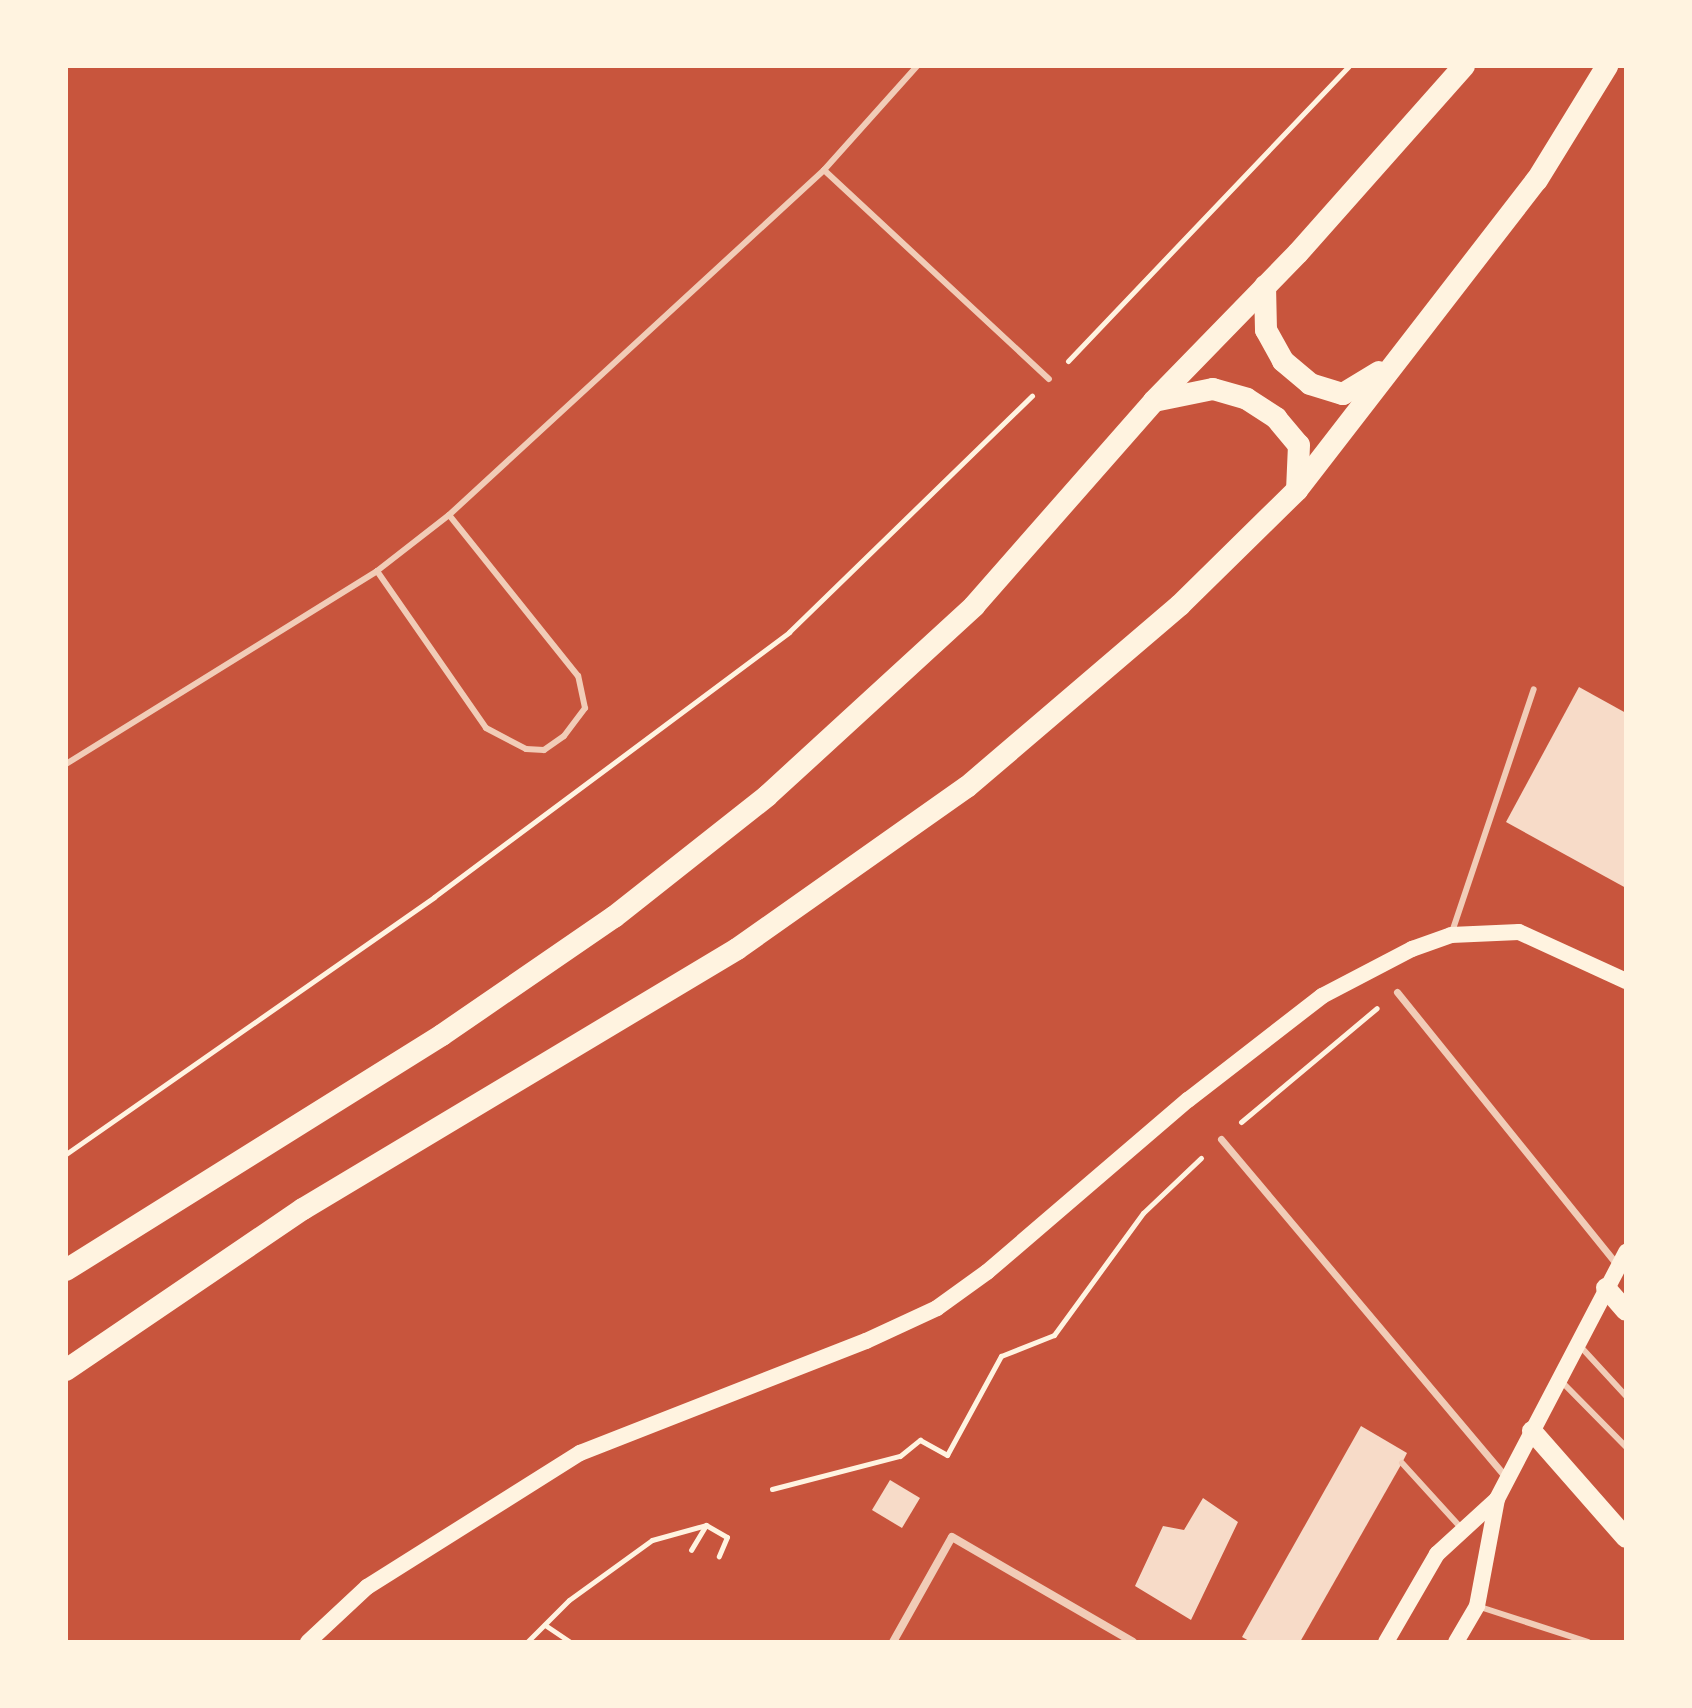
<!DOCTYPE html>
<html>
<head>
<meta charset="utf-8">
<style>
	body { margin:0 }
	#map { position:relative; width:1692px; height:1708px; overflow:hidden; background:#c8553d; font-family:"Nunito Sans",sans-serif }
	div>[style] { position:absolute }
	.building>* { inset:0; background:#f7dbc8; transform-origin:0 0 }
	.path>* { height:5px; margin:-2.5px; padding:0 2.5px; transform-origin:2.5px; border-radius:2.5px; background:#fff3e0 }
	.service>* { height:6px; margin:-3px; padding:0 3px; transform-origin:3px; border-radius:3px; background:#f1ccb7 }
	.pedestrian>* { height:7px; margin:-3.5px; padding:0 3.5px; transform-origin:3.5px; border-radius:3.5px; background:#f1ccb7 }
	.minor>* { height:8px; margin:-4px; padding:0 4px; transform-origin:4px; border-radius:4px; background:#f1ccb7 }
	.secondary>* { height:16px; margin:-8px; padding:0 8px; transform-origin:8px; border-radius:8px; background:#fff3e0 }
	.primary>* { height:20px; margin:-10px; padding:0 10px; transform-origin:10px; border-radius:10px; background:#fff3e0 }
	.trunk>* { height:22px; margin:-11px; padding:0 11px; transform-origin:11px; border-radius:11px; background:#fff3e0 }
	span { translate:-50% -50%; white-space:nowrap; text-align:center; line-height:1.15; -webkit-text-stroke:7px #fff3e0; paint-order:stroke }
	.frame { position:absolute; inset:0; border:68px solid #fff3e0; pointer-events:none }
</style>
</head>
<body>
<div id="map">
	<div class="building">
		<div style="clip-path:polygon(1579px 687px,1626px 713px,1626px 888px,1506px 822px)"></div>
		<div style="clip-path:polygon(1361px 1426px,1407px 1453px,1402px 1463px,1300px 1642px,1251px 1642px,1242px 1637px)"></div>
		<div style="left:890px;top:1480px;width:35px;height:35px;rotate:31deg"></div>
		<div style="clip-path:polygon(1203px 1498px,1238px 1522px,1191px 1620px,1135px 1586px,1163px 1526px,1184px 1530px)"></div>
	</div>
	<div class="path">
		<div style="left:1068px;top:361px;width:407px;rotate:-46.4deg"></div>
		<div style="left:1241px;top:1122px;width:177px;rotate:-40deg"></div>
		<div style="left:66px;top:1154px;width:449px;rotate:-34.9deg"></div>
		<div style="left:434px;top:897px;width:443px;rotate:-36.7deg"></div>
		<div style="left:789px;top:632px;width:339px;rotate:-44.2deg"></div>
		<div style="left:772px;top:1489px;width:132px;rotate:-14.5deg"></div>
		<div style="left:900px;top:1456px;width:26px;rotate:-39deg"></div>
		<div style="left:920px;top:1440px;width:31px;rotate:29deg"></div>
		<div style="left:947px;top:1455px;width:113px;rotate:-61.4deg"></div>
		<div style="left:1001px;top:1356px;width:57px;rotate:-21.6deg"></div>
		<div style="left:1054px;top:1335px;width:151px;rotate:-53.9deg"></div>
		<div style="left:1143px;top:1213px;width:80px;rotate:-43.5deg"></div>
		<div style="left:706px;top:1525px;width:24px;rotate:30deg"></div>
		<div style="left:727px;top:1537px;width:21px;rotate:113deg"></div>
		<div style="left:545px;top:1625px;width:30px;rotate:34deg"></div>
		<div style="left:527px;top:1642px;width:59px;rotate:-45deg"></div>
		<div style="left:569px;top:1600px;width:102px;rotate:-35.9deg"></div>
		<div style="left:652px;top:1540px;width:56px;rotate:-15.5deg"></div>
		<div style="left:706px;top:1525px;width:29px;rotate:121deg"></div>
	</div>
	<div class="service">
		<div style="left:824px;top:170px;width:307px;rotate:42.9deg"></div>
		<div style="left:377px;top:571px;width:191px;rotate:55.2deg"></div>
		<div style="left:486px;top:728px;width:45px;rotate:27.7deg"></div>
		<div style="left:526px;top:749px;width:18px;rotate:3deg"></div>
		<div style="left:544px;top:750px;width:24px;rotate:-35deg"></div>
		<div style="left:564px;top:736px;width:35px;rotate:-53deg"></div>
		<div style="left:585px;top:708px;width:33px;rotate:-102deg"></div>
		<div style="left:578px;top:676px;width:206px;rotate:-128.7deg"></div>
		<div style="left:66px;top:764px;width:366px;rotate:-31.8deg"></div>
		<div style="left:377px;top:571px;width:91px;rotate:-37.9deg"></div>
		<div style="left:449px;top:515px;width:510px;rotate:-42.61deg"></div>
		<div style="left:824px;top:170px;width:140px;rotate:-48.2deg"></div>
		<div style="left:1452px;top:932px;width:256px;rotate:-71.4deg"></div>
		<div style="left:1580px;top:1346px;width:68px;rotate:47.4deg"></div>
		<div style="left:1561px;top:1381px;width:93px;rotate:45.4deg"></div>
		<div style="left:1402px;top:1463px;width:89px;rotate:47.7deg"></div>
		<div style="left:1477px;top:1606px;width:117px;rotate:18deg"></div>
	</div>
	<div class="pedestrian">
		<div style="left:1397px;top:992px;width:351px;rotate:51.1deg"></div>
		<div style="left:1221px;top:1139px;width:442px;rotate:49.9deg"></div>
	</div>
	<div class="minor">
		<div style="left:893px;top:1642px;width:120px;rotate:-60.7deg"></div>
		<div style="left:952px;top:1537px;width:209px;rotate:30.1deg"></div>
	</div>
	<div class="secondary">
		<div style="left:308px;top:1642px;width:81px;rotate:-43deg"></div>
		<div style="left:367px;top:1587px;width:252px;rotate:-32.2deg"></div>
		<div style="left:580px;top:1453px;width:307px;rotate:-21.4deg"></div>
		<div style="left:866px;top:1341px;width:78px;rotate:-24.9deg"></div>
		<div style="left:937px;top:1308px;width:62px;rotate:-35.8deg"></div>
		<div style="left:987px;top:1272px;width:265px;rotate:-40.6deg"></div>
		<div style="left:1188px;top:1100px;width:170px;rotate:-37.8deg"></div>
		<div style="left:1322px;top:996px;width:102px;rotate:-27.6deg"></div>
		<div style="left:1412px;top:949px;width:41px;rotate:-19.7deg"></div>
		<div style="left:1451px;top:935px;width:68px;rotate:-2.5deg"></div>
		<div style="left:1519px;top:932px;width:118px;rotate:24.6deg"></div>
		<div style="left:1386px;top:1642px;width:102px;rotate:-59.9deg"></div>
		<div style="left:1437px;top:1554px;width:81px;rotate:-42.5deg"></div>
		<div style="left:1456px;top:1642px;width:42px;rotate:-59.7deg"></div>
		<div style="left:1477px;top:1606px;width:109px;rotate:-79.4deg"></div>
		<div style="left:1497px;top:1499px;width:279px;rotate:-62.4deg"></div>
	</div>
	<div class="primary">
		<div style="left:1606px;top:1288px;width:30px;rotate:49deg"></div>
		<div style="left:1532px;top:1431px;width:142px;rotate:48.7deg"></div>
	</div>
	<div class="trunk">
		<div style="left:1265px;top:286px;width:44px;rotate:88.7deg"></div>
		<div style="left:1266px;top:330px;width:35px;rotate:61deg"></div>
		<div style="left:1283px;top:361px;width:35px;rotate:40deg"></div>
		<div style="left:1310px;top:384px;width:34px;rotate:17deg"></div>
		<div style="left:1343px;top:394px;width:42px;rotate:-31.4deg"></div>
		<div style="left:1154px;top:401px;width:60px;rotate:-11.5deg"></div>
		<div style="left:1213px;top:389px;width:35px;rotate:16deg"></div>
		<div style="left:1247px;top:399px;width:35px;rotate:33deg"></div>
		<div style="left:1276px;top:418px;width:35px;rotate:50deg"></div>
		<div style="left:1299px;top:445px;width:45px;rotate:92.5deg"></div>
		<div style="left:66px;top:1270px;width:443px;rotate:-32deg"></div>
		<div style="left:442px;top:1035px;width:209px;rotate:-34.5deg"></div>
		<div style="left:614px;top:917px;width:195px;rotate:-38.3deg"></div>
		<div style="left:767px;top:796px;width:281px;rotate:-42.5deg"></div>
		<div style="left:974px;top:606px;width:273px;rotate:-48.7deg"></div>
		<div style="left:1154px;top:401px;width:206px;rotate:-45.8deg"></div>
		<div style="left:1298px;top:253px;width:250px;rotate:-48.4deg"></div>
		<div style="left:66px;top:1370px;width:287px;rotate:-34.2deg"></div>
		<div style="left:303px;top:1209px;width:506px;rotate:-30.92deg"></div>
		<div style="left:737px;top:949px;width:281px;rotate:-35.2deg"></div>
		<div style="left:967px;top:787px;width:280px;rotate:-40.5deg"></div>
		<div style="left:1180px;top:605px;width:164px;rotate:-44.5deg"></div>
		<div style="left:1297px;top:490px;width:392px;rotate:-52.3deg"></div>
		<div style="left:1537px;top:180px;width:134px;rotate:-58.4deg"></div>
	</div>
	<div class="frame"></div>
</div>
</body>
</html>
